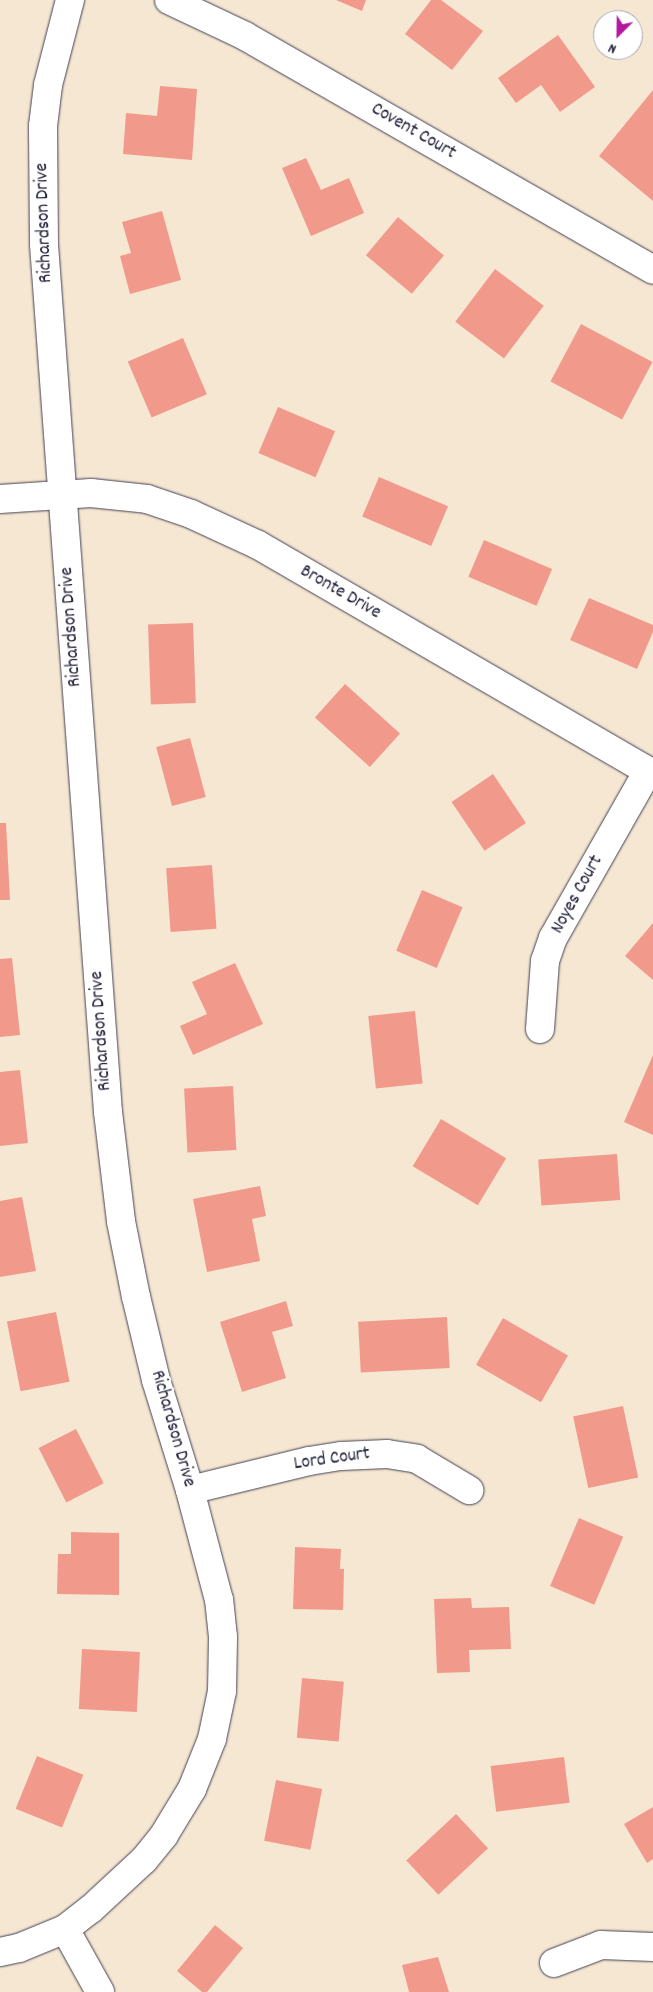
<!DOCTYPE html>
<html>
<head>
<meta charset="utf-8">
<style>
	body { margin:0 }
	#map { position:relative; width:653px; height:1992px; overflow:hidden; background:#f6e7d3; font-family:Dekko,sans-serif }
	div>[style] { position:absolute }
	.building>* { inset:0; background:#f19a8b; transform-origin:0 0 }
	.roads { filter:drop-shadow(0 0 1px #424052) drop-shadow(0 0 1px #424052) }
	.minor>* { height:28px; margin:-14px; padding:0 14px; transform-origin:14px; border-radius:14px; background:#fff }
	span { translate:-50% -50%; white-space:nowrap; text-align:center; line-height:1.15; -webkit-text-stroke:4.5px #fff; paint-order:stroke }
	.street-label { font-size:19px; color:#22223b }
	.north { position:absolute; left:593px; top:10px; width:50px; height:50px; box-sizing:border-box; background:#fff; border:1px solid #a7a7b1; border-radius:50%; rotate:203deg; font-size:14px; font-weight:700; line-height:20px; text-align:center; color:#22223b }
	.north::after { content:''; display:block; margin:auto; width:18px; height:22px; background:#b5179e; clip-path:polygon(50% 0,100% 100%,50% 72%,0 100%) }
</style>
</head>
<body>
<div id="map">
	<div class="building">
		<div style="clip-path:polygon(336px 0,366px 0,362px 11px)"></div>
		<div style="clip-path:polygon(431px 0,441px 0,483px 31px,452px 70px,405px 34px)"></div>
		<div style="clip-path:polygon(558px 35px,595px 87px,560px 112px,541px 85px,516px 103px,498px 78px)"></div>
		<div style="clip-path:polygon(160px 86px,197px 89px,192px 160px,123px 154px,126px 113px,157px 116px)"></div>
		<div style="clip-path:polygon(653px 90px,653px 201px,599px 156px)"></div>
		<div style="clip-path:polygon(306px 158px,321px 190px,349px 178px,364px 213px,311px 236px,282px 168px)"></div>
		<div style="clip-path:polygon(162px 211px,181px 280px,130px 294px,120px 256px,131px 253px,122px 222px)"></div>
		<div style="left:398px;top:217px;width:60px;height:50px;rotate:40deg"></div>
		<div style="left:495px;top:269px;width:61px;height:66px;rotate:37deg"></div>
		<div style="left:581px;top:324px;width:81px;height:65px;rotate:28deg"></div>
		<div style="left:183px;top:338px;width:61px;height:60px;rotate:67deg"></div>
		<div style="left:278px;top:407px;width:62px;height:50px;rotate:23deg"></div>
		<div style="left:379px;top:477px;width:75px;height:43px;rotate:23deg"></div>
		<div style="left:484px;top:540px;width:74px;height:40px;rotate:23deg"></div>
		<div style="clip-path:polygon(589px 598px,653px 625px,653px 632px,637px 669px,570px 640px)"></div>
		<div style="left:193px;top:623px;width:80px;height:45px;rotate:88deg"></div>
		<div style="left:345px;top:684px;width:74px;height:45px;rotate:42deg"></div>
		<div style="left:190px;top:738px;width:61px;height:35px;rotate:75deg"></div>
		<div style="left:493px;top:774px;width:59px;height:50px;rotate:56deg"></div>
		<div style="clip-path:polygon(0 823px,6px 823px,10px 900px,0 900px)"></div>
		<div style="left:212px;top:865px;width:64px;height:46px;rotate:86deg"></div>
		<div style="left:422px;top:890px;width:44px;height:66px;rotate:23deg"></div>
		<div style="clip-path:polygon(653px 923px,653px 980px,625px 956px)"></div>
		<div style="clip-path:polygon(12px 958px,20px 1035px,0 1037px,0 959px)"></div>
		<div style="clip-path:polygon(235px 963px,263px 1024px,193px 1055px,180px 1026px,207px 1014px,192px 982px)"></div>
		<div style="left:415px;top:1011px;width:73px;height:47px;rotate:84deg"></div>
		<div style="clip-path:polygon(653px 1055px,653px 1135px,624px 1122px)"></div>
		<div style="clip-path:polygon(20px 1070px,28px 1143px,0 1146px,0 1072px)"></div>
		<div style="left:233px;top:1086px;width:64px;height:49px;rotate:87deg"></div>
		<div style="left:441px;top:1119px;width:76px;height:55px;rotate:31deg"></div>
		<div style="left:617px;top:1154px;width:46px;height:79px;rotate:86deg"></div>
		<div style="clip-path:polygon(260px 1186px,266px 1216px,252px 1219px,260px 1261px,207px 1272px,193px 1199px)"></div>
		<div style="clip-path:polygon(22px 1197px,36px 1271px,0 1277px,0 1201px)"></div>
		<div style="clip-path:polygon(286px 1301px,293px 1326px,272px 1332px,286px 1378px,242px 1392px,220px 1322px)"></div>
		<div style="left:56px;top:1312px;width:71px;height:50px;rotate:79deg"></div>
		<div style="left:447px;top:1317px;width:51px;height:89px;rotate:87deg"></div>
		<div style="left:503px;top:1318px;width:75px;height:54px;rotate:30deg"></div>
		<div style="left:623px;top:1406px;width:73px;height:51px;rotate:78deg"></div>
		<div style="left:76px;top:1429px;width:61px;height:42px;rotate:63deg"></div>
		<div style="left:579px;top:1518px;width:48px;height:74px;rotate:23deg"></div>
		<div style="clip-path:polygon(71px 1532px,119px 1533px,119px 1595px,57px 1594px,58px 1554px,71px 1554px)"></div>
		<div style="clip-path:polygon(295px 1547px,341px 1549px,340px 1569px,344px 1569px,343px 1610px,293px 1609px)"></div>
		<div style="clip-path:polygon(471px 1598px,472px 1608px,509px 1607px,511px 1649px,469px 1650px,470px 1672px,437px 1673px,434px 1599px)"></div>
		<div style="left:82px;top:1649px;width:58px;height:60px;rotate:3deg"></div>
		<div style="left:302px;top:1678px;width:42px;height:60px;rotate:5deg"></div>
		<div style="left:37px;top:1756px;width:50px;height:57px;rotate:22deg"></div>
		<div style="left:564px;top:1757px;width:46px;height:74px;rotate:83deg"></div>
		<div style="left:276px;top:1780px;width:47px;height:62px;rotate:11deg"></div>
		<div style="clip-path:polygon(653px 1807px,653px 1859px,647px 1863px,624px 1824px)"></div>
		<div style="left:456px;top:1814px;width:47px;height:68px;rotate:47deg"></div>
		<div style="clip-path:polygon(215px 1925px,243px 1948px,207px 1992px,202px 1992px,177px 1971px)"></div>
		<div style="clip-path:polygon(438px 1957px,449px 1992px,409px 1992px,402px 1965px)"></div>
	</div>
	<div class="roads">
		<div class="minor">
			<div style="left:169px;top:0;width:84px;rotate:25.3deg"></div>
			<div style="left:245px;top:36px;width:470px;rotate:29.8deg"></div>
			<div style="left:0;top:499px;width:91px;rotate:-3.8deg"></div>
			<div style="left:91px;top:493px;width:56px;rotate:6.1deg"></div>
			<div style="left:147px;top:499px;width:46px;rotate:18.8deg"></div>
			<div style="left:191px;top:514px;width:74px;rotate:24.8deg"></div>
			<div style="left:258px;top:545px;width:457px;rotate:30.1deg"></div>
			<div style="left:540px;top:1029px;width:68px;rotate:-85.8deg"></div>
			<div style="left:545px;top:961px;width:24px;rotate:-71deg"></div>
			<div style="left:553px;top:938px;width:192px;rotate:-60.4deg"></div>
			<div style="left:190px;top:1490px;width:122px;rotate:-13.7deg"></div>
			<div style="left:309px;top:1461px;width:32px;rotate:-9deg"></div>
			<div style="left:341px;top:1456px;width:46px;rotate:-2.5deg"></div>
			<div style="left:387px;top:1454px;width:30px;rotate:9deg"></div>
			<div style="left:417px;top:1459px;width:61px;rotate:30.8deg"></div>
			<div style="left:65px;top:1929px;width:72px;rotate:60.9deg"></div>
			<div style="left:0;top:1952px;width:19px;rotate:-12deg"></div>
			<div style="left:19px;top:1948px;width:50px;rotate:-22.4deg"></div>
			<div style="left:65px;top:1929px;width:33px;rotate:-38deg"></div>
			<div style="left:91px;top:1909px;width:72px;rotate:-42.8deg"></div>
			<div style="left:144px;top:1860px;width:32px;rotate:-51deg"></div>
			<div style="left:164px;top:1835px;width:54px;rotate:-58.7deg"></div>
			<div style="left:192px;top:1789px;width:54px;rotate:-68.2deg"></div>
			<div style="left:212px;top:1739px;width:49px;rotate:-78.2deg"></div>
			<div style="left:222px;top:1691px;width:54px;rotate:-88.9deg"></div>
			<div style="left:223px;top:1637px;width:37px;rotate:-96deg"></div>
			<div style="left:219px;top:1600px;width:114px;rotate:-104.8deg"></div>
			<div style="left:190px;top:1490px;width:115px;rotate:-107.2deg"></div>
			<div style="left:156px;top:1380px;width:85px;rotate:-103.5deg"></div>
			<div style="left:136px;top:1297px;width:77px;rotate:-101.2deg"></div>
			<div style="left:121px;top:1221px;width:110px;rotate:-96.8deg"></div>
			<div style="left:108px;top:1112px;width:870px;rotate:-94.22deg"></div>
			<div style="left:44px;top:244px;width:118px;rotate:-90.5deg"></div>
			<div style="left:43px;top:126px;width:41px;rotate:-83deg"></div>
			<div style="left:48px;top:85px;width:88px;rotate:-75.5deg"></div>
			<div style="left:554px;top:1963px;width:50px;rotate:-21deg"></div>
			<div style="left:601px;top:1945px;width:52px;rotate:2.2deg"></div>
		</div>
	</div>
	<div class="street-label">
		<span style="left:413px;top:132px;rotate:30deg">Covent Court</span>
		<span style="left:45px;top:223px;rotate:-92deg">Richardson Drive</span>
		<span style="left:340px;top:593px;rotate:30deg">Bronte Drive</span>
		<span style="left:72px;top:627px;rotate:-94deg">Richardson Drive</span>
		<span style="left:578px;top:895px;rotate:-61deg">Noyes Court</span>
		<span style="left:102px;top:1031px;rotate:-94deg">Richardson Drive</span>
		<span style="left:172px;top:1429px;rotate:74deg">Richardson Drive</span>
		<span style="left:332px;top:1460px;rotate:-8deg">Lord Court</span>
	</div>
	<div class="north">N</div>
</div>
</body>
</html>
